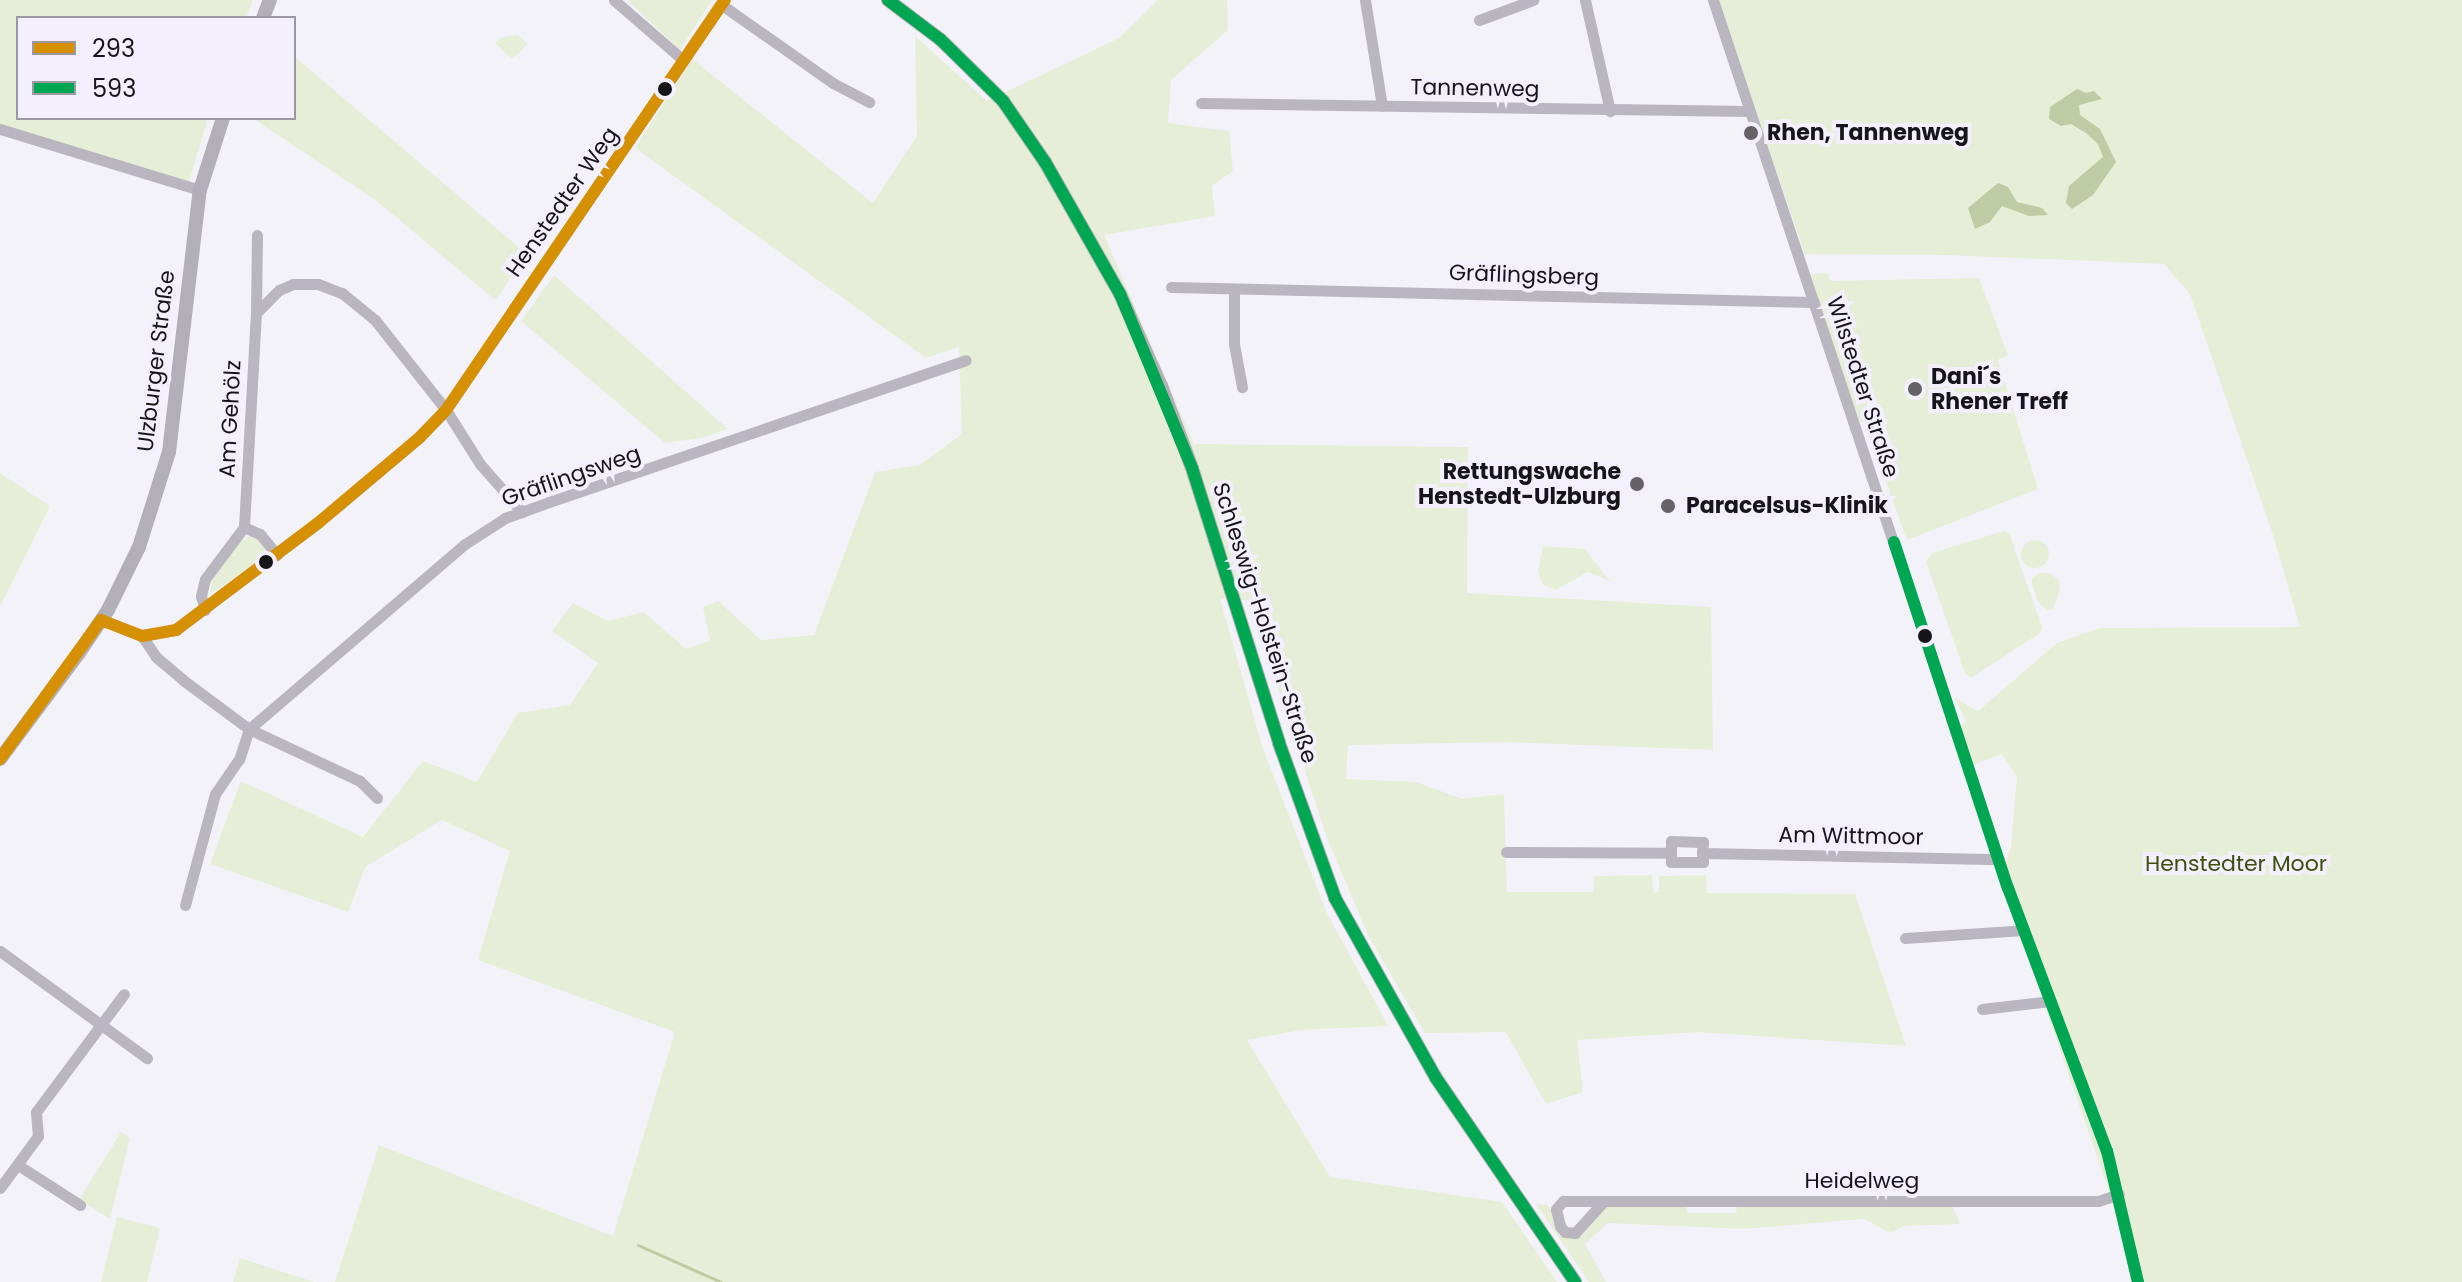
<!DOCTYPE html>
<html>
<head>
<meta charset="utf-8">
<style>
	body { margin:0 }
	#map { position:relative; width:2462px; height:1282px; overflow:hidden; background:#f4f2f9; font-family:Poppins,sans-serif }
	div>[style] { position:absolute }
	.green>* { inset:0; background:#e6eed8 }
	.round { border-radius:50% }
	.water>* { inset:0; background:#becba4 }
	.stream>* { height:3px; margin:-1.5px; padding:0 1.5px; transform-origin:1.5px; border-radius:1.5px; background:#becba4 }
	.minor>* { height:11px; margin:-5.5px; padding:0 5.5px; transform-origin:5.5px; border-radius:5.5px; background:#b9b6bf }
	.major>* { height:14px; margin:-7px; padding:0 7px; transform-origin:7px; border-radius:7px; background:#b3afb8 }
	.bus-1>* { height:12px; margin:-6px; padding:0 6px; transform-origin:6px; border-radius:6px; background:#d59004 }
	.bus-2>* { height:12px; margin:-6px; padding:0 6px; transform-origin:6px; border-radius:6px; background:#00a651 }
	.dots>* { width:22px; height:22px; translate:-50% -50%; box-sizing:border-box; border:4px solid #f3effc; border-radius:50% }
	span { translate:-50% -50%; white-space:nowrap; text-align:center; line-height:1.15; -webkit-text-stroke:8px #f3effc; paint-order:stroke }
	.street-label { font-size:22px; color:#161519 }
	.poi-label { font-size:22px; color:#161519; font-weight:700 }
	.left { translate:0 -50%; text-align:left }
	.right { translate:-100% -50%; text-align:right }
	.park-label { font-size:22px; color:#3e4f0e }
	.legend { position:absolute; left:16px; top:16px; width:280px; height:104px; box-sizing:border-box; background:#f3effc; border:2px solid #9b98a1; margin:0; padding:10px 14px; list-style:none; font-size:24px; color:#161519 }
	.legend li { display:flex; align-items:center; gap:16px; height:40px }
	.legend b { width:40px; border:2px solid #9b98a1 }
</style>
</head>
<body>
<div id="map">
	<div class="green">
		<div style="clip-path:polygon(0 0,253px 0,246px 18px,18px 18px,18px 118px,208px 118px,188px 185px,0 126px)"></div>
		<div style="clip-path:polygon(627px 0,712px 0,680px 50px)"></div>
		<div style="clip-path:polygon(1158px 0,1227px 0,1228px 30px,1171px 80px,1168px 123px,1229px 131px,1233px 171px,1212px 186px,1215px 216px,1104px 235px,1194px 444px,1468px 447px,1467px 593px,1711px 607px,1713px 750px,1507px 742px,1348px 745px,1346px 779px,1416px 782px,1462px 799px,1504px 794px,1507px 892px,1594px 892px,1594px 876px,1652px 875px,1653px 893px,1659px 892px,1659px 876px,1706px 875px,1707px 893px,1855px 894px,1906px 1046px,1698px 1032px,1577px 1040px,1583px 1092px,1546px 1104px,1506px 1032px,1425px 1033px,1368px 935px,1327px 838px,1249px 600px,1220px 599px,1263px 749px,1327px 913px,1388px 1026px,1300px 1030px,1247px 1040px,1330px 1177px,1502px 1202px,1557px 1282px,335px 1282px,379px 1145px,613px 1236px,675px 1032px,478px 960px,510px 851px,442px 820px,365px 867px,348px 912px,210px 864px,241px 781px,363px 837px,423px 761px,477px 782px,518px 713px,570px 705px,598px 663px,552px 631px,573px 603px,608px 621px,644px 612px,686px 649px,710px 641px,703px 607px,718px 601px,761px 640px,814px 635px,875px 472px,920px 465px,962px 434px,959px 347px,926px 358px,635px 148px,692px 59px,873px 203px,917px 136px,915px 36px,987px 101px,1119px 38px)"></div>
		<div style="clip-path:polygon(1717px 0,2462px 0,2462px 1282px,2135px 1282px,2121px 1226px,2001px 879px,2011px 846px,2017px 776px,2002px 754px,1973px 765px,1958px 728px,1966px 721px,1955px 698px,1978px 711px,2057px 643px,2100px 628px,2300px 627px,2272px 532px,2190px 294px,2164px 264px,1945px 255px,1805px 254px)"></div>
		<div style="clip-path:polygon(518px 35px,528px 44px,512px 59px,495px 43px,502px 37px)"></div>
		<div style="clip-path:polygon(294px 56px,528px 255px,495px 300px,378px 202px,252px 118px,294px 118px)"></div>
		<div style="clip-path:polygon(1827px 273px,1831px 281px,1979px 278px,2008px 355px,1998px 360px,2038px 489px,1907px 540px,1870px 437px,1875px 424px,1860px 422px,1828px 338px,1811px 274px)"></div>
		<div style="clip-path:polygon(554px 275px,728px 429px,701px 438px,665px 443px,521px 321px)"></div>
		<div style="clip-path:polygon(0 473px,50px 506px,0 607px)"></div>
		<div style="clip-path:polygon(2004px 531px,2009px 533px,2042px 627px,2040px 633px,1971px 678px,1965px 673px,1926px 562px,1932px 553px)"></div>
		<div style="clip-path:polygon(249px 536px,255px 537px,265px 548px,262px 559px,210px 594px,212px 579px,236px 545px)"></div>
		<div class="round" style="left:2021px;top:540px;width:28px;height:28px"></div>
		<div style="clip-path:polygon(1543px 546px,1585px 549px,1610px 581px,1587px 572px,1556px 590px,1543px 585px,1538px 571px)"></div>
		<div style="clip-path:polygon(2039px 573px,2050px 573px,2059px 580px,2060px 590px,2053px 609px,2047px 610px,2038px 602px,2032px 584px,2032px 578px)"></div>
		<div style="clip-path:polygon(121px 1132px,130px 1138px,110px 1219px,79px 1200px)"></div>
		<div style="clip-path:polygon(1536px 1204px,1547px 1205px,1553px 1210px,1564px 1234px,1605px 1205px,1686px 1205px,1687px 1213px,1736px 1213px,1737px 1205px,1952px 1205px,1960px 1224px,1904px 1226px,1890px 1233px,1864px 1219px,1743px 1229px,1608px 1223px,1585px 1244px,1606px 1282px,1589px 1282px)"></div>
		<div style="clip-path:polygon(117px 1217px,160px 1228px,147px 1282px,101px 1282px)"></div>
		<div style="clip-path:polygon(240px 1258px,314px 1282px,233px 1282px)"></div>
	</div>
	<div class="water">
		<div style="clip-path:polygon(2077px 89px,2086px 93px,2094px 91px,2102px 99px,2079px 105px,2080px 115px,2100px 129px,2116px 162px,2093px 195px,2072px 209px,2066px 203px,2069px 186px,2103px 157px,2098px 144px,2086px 133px,2071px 124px,2061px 126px,2049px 119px,2050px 107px)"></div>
		<div style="clip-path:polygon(1998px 183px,2008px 187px,2017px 202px,2042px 208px,2048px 215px,2029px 216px,2002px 206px,1990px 222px,1975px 229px,1968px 208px)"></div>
	</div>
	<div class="stream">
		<div style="left:638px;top:1245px;width:91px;rotate:24deg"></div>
	</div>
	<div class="minor">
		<div style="left:614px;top:0;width:91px;rotate:41deg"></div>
		<div style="left:1365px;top:0;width:107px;rotate:80.9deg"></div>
		<div style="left:1585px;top:0;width:114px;rotate:77.3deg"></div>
		<div style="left:1713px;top:0;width:936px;rotate:71.62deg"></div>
		<div style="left:2008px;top:888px;width:281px;rotate:69.4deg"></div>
		<div style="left:2107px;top:1151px;width:135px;rotate:76.7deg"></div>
		<div style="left:722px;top:5px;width:136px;rotate:35.1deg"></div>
		<div style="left:833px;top:83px;width:41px;rotate:27.8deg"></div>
		<div style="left:1479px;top:20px;width:58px;rotate:-20.3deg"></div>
		<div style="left:1201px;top:103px;width:548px;rotate:0.84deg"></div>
		<div style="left:0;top:129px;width:209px;rotate:17deg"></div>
		<div style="left:1171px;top:287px;width:643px;rotate:1.34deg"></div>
		<div style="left:1234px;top:289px;width:55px;rotate:90deg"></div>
		<div style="left:1234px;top:344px;width:44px;rotate:79.5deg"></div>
		<div style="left:256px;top:313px;width:78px;rotate:-89.3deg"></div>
		<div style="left:244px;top:527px;width:17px;rotate:24deg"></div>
		<div style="left:260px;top:534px;width:27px;rotate:51deg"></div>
		<div style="left:205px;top:610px;width:15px;rotate:-106deg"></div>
		<div style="left:201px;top:596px;width:17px;rotate:-77deg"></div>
		<div style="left:205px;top:579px;width:65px;rotate:-53.1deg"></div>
		<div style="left:244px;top:527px;width:214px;rotate:-86.8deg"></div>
		<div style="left:256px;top:313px;width:33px;rotate:-45deg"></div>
		<div style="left:279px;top:290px;width:15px;rotate:-23deg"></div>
		<div style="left:293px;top:284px;width:25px"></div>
		<div style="left:318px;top:284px;width:26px;rotate:21deg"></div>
		<div style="left:342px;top:293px;width:43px;rotate:39.3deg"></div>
		<div style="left:375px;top:320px;width:115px;rotate:51.7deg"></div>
		<div style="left:446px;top:410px;width:64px;rotate:57.8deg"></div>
		<div style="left:480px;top:464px;width:64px;rotate:48.8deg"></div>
		<div style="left:101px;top:620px;width:44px;rotate:21.3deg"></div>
		<div style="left:142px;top:636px;width:35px;rotate:-10deg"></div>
		<div style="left:176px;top:630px;width:178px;rotate:-37deg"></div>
		<div style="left:318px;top:523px;width:133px;rotate:-40.1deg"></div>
		<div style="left:420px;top:437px;width:37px;rotate:-46deg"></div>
		<div style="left:446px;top:410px;width:496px;rotate:-55.8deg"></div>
		<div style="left:142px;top:636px;width:25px;rotate:56deg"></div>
		<div style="left:156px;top:657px;width:35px;rotate:40deg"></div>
		<div style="left:183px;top:680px;width:82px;rotate:36.6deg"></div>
		<div style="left:249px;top:729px;width:32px;rotate:108deg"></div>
		<div style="left:239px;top:759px;width:42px;rotate:124.4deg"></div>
		<div style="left:215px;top:794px;width:115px;rotate:105.1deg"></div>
		<div style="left:377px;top:798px;width:24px;rotate:-135deg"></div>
		<div style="left:360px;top:781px;width:123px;rotate:-154.9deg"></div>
		<div style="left:249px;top:729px;width:284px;rotate:-40.6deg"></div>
		<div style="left:465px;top:544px;width:48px;rotate:-33deg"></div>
		<div style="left:505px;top:518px;width:47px;rotate:-20deg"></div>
		<div style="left:549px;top:502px;width:440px;rotate:-18.8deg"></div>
		<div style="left:1506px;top:852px;width:165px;rotate:0.3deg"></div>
		<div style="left:1671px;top:853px;width:12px;rotate:-90deg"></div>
		<div style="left:1671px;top:841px;width:32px;rotate:2deg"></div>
		<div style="left:1703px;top:842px;width:11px;rotate:95deg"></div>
		<div style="left:1702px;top:853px;width:297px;rotate:1.2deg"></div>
		<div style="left:1671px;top:853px;width:9px;rotate:90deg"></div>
		<div style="left:1671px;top:862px;width:32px"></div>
		<div style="left:1703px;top:862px;width:9px;rotate:-96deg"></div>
		<div style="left:1905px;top:938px;width:119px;rotate:-3.8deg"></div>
		<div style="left:0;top:951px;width:182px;rotate:36.1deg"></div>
		<div style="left:1982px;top:1009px;width:69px;rotate:-6.6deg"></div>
		<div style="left:18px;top:1165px;width:74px;rotate:32.8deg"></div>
		<div style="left:0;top:1188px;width:64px;rotate:-53.8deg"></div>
		<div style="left:38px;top:1136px;width:24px;rotate:-95deg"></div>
		<div style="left:36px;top:1112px;width:147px;rotate:-53.3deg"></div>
		<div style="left:1603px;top:1202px;width:42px;rotate:132.1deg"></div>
		<div style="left:1575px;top:1233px;width:10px;rotate:-174deg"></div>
		<div style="left:1565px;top:1232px;width:8px;rotate:-130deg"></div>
		<div style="left:1560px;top:1226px;width:17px;rotate:-103deg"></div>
		<div style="left:1556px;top:1209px;width:11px;rotate:-49deg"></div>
		<div style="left:1563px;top:1201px;width:535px"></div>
		<div style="left:2098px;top:1201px;width:22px;rotate:-18deg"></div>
	</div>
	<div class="major">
		<div style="left:888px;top:0;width:66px;rotate:37deg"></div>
		<div style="left:941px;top:40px;width:87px;rotate:44.5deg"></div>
		<div style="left:1003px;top:101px;width:74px;rotate:55.5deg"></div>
		<div style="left:1045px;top:162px;width:152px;rotate:60.4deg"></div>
		<div style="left:1120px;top:294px;width:101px;rotate:66deg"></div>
		<div style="left:1161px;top:386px;width:88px;rotate:69.3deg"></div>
		<div style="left:1192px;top:468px;width:288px;rotate:72.4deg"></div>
		<div style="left:1279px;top:743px;width:165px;rotate:70.1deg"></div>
		<div style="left:1335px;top:898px;width:206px;rotate:60.7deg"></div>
		<div style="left:1436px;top:1078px;width:247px;rotate:55.7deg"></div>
		<div style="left:263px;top:18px;width:19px;rotate:-69deg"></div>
		<div style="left:0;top:759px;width:132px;rotate:-53.3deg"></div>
		<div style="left:79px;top:653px;width:52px;rotate:-56deg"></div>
		<div style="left:108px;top:610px;width:70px;rotate:-63.8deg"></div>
		<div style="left:139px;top:547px;width:100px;rotate:-72.5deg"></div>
		<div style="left:169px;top:452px;width:264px;rotate:-83.3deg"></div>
		<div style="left:200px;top:190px;width:76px;rotate:-72.3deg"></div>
	</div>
	<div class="bus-1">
		<div style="left:101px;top:620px;width:44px;rotate:21.3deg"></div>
		<div style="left:142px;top:636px;width:35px;rotate:-10deg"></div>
		<div style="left:176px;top:630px;width:178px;rotate:-37deg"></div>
		<div style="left:318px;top:523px;width:133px;rotate:-40.1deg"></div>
		<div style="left:420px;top:437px;width:37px;rotate:-46deg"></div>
		<div style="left:446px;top:410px;width:496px;rotate:-55.8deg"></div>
		<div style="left:0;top:759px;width:172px;rotate:-54deg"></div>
	</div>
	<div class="bus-2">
		<div style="left:888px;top:0;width:66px;rotate:37deg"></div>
		<div style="left:941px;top:40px;width:87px;rotate:44.5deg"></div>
		<div style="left:1003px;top:101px;width:74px;rotate:55.5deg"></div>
		<div style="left:1045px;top:162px;width:152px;rotate:60.4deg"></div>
		<div style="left:1120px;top:294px;width:188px;rotate:67.5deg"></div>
		<div style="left:1192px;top:468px;width:288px;rotate:72.4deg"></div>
		<div style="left:1279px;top:743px;width:165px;rotate:70.1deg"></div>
		<div style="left:1335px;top:898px;width:206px;rotate:60.7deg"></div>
		<div style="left:1436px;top:1078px;width:247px;rotate:55.7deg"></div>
		<div style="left:1894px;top:542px;width:364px;rotate:71.8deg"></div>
		<div style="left:2008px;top:888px;width:281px;rotate:69.4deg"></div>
		<div style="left:2107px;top:1151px;width:135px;rotate:76.7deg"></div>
	</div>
	<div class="dots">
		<div style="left:665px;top:89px;background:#161519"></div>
		<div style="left:1751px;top:133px;background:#646267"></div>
		<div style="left:1915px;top:389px;background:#646267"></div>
		<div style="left:1637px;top:484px;background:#646267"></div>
		<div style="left:1668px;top:506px;background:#646267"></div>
		<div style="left:266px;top:562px;background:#161519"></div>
		<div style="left:1925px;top:636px;background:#161519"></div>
	</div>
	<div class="street-label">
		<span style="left:1475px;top:88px;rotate:1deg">Tannenweg</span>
		<span style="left:562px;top:202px;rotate:-55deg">Henstedter Weg</span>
		<span style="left:1524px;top:275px;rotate:2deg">Gräflingsberg</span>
		<span style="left:156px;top:361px;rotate:-83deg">Ulzburger Straße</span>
		<span style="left:1863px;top:387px;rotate:72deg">Wilstedter Straße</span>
		<span style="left:230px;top:419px;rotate:-87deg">Am Gehölz</span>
		<span style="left:571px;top:476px;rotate:-19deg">Gräflingsweg</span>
		<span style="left:1265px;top:623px;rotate:72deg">Schleswig-Holstein-Straße</span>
		<span style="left:1851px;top:836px;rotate:1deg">Am Wittmoor</span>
		<span style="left:1862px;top:1181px">Heidelweg</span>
	</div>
	<div class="poi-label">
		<span class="left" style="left:1767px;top:133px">Rhen, Tannenweg</span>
		<span class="left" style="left:1931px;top:389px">Dani´s<br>Rhener Treff</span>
		<span class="right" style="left:1621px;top:484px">Rettungswache<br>Henstedt-Ulzburg</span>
		<span class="left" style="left:1686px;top:506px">Paracelsus-Klinik</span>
	</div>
	<div class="park-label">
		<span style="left:2236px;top:864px">Henstedter Moor</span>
	</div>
	<ul class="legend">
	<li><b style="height:10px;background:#d59004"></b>293</li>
	<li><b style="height:10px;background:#00a651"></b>593</li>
	</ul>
</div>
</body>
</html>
